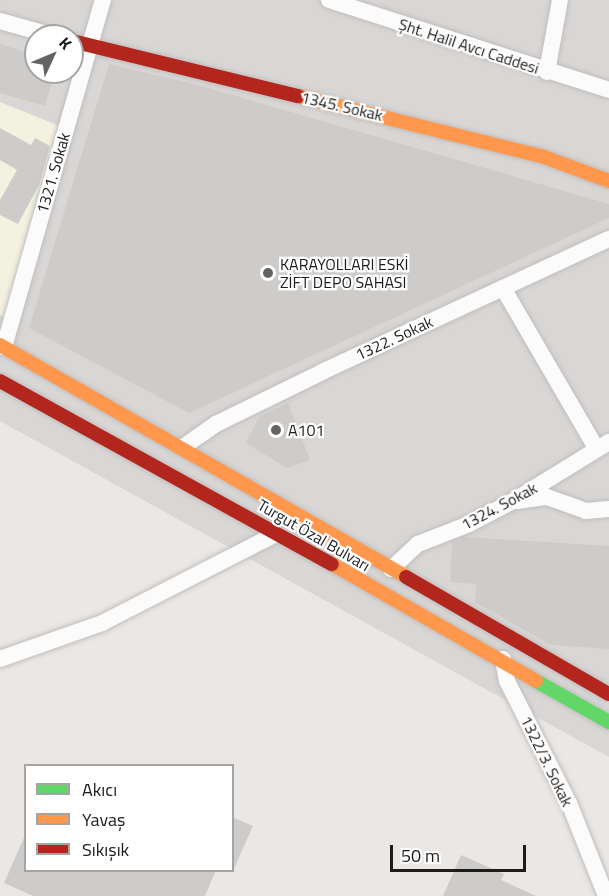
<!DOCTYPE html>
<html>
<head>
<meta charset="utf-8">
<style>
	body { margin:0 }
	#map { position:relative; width:609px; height:896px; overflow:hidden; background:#eae7e4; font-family:"Titillium Web",sans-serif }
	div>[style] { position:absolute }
	.residential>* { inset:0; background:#d9d7d6 }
	.education>* { inset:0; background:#f3f1e0 }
	.building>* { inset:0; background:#ceccca }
	.roads { filter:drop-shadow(0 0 2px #c0bebd) drop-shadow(0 0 2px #c0bebd) }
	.street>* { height:16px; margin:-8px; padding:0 8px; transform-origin:8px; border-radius:8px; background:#fcfbfb }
	.fast>* { height:14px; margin:-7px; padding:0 7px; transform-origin:7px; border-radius:7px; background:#63d668 }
	.slow>* { height:14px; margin:-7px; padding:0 7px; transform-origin:7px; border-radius:7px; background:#ff974d }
	.jam>* { height:14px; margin:-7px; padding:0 7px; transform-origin:7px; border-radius:7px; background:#b3261e }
	.dots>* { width:16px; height:16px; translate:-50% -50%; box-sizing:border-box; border:3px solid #fff; border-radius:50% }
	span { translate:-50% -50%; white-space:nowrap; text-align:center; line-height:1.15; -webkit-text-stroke:4.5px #fff; paint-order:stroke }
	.street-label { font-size:16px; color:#1c1c1c }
	.poi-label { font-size:16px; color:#1c1c1c }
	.left { translate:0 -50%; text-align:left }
	.legend { position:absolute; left:24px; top:764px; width:210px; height:108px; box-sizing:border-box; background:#fff; border:2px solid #a4a4a4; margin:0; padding:8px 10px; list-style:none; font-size:18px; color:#1c1c1c }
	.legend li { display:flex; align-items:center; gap:12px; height:30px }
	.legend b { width:30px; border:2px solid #a4a4a4 }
	.north { position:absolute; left:24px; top:24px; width:60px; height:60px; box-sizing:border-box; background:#fff; border:2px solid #a4a4a4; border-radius:50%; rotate:46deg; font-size:16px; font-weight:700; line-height:24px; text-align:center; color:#1c1c1c }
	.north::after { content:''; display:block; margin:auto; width:21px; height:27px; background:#646362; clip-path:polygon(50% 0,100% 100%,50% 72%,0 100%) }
	.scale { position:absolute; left:390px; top:845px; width:136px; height:27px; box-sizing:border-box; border:3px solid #1c1c1c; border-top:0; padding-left:8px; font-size:18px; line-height:21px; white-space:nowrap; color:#1c1c1c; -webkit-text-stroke:4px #fff; paint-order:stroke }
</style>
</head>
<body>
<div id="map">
	<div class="residential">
		<div style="clip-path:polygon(evenodd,0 0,609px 0,609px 757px,0 421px,0 0,36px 36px,72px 36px,72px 72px,36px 72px,36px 36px)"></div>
	</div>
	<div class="education">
		<div style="clip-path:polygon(0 102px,67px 129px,6px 319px,0 315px)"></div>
	</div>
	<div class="building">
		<div style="clip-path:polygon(0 44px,36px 55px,36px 72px,55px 72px,45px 106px,0 93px)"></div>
		<div style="clip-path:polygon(109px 64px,198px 85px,609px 204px,609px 218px,189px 413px,29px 328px)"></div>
		<div style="clip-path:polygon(0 128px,31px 145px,35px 138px,50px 146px,39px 185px,18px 224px,0 215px,0 200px,17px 170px,0 160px)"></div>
		<div style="clip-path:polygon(288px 403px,310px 460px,287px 468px,246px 443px,260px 416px)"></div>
		<div style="clip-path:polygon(464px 537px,609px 546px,609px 649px,551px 645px,475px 602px,476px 584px,450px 582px,452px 542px)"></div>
		<div style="clip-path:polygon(232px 817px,253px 826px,232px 873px)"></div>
		<div style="clip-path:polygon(26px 833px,26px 870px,216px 870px,205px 896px,33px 896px,4px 883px)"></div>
		<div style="clip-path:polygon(461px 855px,504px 874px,501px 880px,536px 896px,443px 896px)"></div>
	</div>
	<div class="roads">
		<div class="street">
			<div style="left:329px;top:0;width:294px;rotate:17.8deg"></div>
			<div style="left:0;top:21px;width:56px;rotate:15.5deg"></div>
			<div style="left:547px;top:72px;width:73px;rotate:-79.8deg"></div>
			<div style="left:503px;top:288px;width:185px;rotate:59.8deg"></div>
			<div style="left:4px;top:347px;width:361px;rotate:-74.1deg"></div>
			<div style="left:183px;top:447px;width:40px;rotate:-34.9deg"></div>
			<div style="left:216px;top:424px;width:120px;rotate:-26.1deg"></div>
			<div style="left:324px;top:371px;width:314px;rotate:-24.9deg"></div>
			<div style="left:517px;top:501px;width:30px;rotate:-8deg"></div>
			<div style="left:547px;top:497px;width:41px;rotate:19.7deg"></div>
			<div style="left:586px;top:511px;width:23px;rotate:-5deg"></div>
			<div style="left:391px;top:569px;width:37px;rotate:-43deg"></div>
			<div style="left:418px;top:544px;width:55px;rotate:-21.4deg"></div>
			<div style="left:469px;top:524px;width:50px;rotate:-27.6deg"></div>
			<div style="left:513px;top:501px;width:113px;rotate:-31.6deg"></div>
			<div style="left:0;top:659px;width:108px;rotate:-19.4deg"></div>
			<div style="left:102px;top:623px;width:195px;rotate:-27.1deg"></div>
			<div style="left:503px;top:659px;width:22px;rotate:80deg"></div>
			<div style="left:507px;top:681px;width:137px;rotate:63.1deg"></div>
			<div style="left:569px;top:803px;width:100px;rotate:68.3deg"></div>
		</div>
		<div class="fast">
			<div style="left:536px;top:681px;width:84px;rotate:29.3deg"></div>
		</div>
		<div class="slow">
			<div style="left:298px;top:96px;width:253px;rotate:13.9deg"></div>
			<div style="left:544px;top:157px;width:69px;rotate:20.3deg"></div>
			<div style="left:0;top:345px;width:468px;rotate:29.7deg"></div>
			<div style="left:332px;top:564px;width:235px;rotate:29.8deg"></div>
		</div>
		<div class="jam">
			<div style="left:72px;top:41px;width:233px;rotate:13.7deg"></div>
			<div style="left:0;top:381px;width:379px;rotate:28.9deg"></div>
			<div style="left:406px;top:577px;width:234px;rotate:30deg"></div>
		</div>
	</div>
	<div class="dots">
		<div style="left:268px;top:273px;background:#646362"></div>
		<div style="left:276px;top:430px;background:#646362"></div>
	</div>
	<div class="street-label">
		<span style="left:469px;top:46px;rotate:18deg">Şht. Halil Avcı Caddesi</span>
		<span style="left:342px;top:106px;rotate:13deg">1345. Sokak</span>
		<span style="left:53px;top:173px;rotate:-74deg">1321. Sokak</span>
		<span style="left:394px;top:338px;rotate:-25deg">1322. Sokak</span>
		<span style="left:499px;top:506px;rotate:-28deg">1324. Sokak</span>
		<span style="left:314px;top:535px;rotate:30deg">Turgut Özal Bulvarı</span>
		<span style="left:547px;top:761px;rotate:64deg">1322/3. Sokak</span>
	</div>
	<div class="poi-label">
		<span class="left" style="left:280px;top:273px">KARAYOLLARI ESKİ<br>ZİFT DEPO SAHASI</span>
		<span class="left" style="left:288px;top:430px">A101</span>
	</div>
	<ul class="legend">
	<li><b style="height:8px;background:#63d668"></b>Akıcı</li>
	<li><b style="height:8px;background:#ff974d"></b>Yavaş</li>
	<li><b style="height:8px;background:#b3261e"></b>Sıkışık</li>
	</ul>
	<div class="north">K</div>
	<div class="scale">50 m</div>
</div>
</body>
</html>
